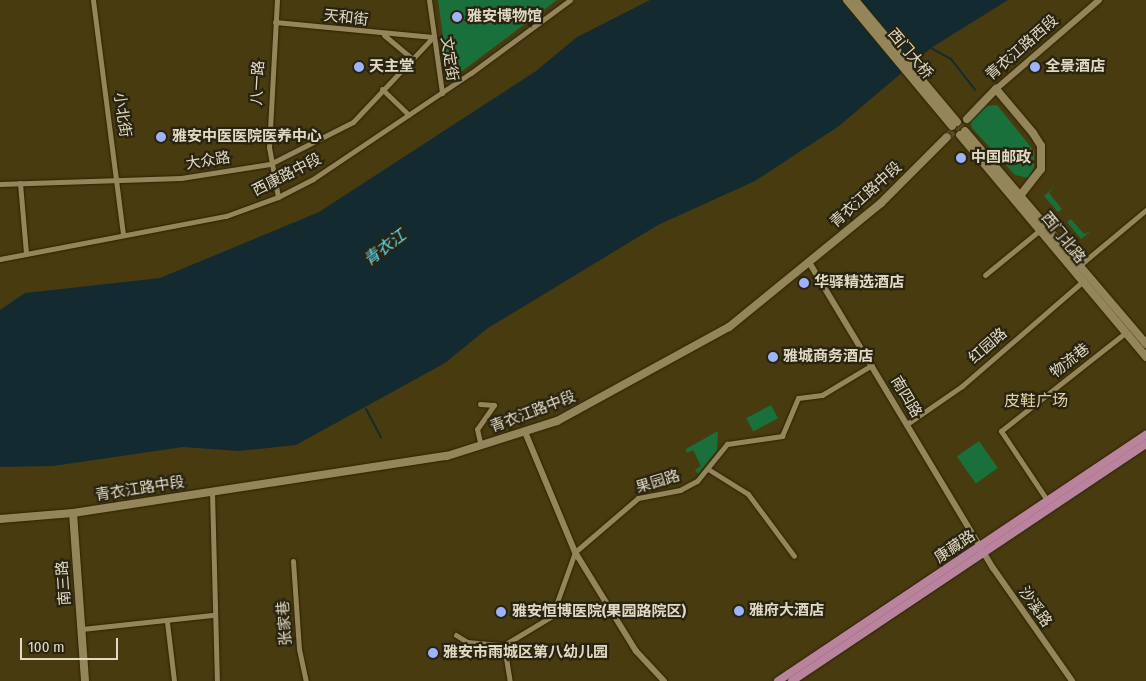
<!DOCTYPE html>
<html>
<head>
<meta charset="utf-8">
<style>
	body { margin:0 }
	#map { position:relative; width:1146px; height:681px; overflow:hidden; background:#483b0f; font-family:"Fira Sans Condensed","Noto Sans SC",sans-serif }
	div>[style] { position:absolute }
	.green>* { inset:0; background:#1a703b; transform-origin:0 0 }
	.water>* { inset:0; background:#132b30 }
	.stream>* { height:2px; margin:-1px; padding:0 1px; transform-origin:1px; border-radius:1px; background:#132b30 }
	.secondary-tunnel>* { height:8px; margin-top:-4px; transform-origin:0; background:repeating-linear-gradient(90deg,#5f532a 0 8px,transparent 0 12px) }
	.roads { filter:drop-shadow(0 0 1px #2c2202) drop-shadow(0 0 1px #2c2202) }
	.minor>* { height:5px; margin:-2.5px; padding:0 2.5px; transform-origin:2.5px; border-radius:2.5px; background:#94865a }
	.tertiary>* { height:6px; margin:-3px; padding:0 3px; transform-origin:3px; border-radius:3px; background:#94865a }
	.secondary>* { height:8px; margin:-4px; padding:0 4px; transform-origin:4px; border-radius:4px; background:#94865a }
	.primary>* { height:8px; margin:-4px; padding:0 4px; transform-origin:4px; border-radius:4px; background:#ba839d }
	.dots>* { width:14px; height:14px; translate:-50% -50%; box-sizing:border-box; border:2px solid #292311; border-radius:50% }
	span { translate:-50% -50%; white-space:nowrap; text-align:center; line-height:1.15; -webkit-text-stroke:4.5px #292311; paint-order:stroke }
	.poi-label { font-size:15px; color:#e1d9c2; font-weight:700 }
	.left { translate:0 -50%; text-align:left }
	.street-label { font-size:15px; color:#e1d9c2 }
	.water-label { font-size:16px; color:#62def4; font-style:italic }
	.neighbourhood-label { font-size:16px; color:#e0d0a2 }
	.scale { position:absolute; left:20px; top:638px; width:98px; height:22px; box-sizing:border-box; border:2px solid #e1d9c2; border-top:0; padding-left:6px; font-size:15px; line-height:18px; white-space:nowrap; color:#e1d9c2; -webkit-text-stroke:4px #292311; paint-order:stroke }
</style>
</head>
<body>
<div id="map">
	<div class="green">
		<div style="clip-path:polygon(438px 0,557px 0,449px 81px)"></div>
		<div style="clip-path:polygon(997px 105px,1034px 151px,1034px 168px,1028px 178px,1015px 175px,972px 128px,970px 122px,987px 106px)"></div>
		<div style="clip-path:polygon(1054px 187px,1049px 193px,1062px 209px,1058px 212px,1044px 196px)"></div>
		<div style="clip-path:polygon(1071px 219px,1084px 234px,1091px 231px,1081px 239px,1067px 222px)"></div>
		<div style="left:771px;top:405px;width:15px;height:28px;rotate:62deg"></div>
		<div style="clip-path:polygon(718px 431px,717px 450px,698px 474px,695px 470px,701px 466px,693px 450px,687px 453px,686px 449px)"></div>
		<div style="left:979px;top:441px;width:33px;height:27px;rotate:55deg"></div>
	</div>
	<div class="water">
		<div style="clip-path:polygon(650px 0,1008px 0,931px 48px,839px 126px,755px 181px,658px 225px,488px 328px,445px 363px,296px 445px,239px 451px,183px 447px,53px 466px,0 467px,0 310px,25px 293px,160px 278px,319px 212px,536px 71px,577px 37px)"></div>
	</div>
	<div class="stream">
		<div style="left:931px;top:48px;width:23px;rotate:29deg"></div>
		<div style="left:951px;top:59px;width:39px;rotate:52deg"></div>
		<div style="left:366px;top:409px;width:32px;rotate:62deg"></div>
	</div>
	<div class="secondary-tunnel">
		<div style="left:947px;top:137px;width:27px;rotate:-42deg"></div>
	</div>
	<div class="roads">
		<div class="minor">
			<div style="left:93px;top:0;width:235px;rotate:82.7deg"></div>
			<div style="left:277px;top:0;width:147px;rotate:93.1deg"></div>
			<div style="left:269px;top:147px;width:51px;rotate:79.8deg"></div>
			<div style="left:429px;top:0;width:94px;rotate:82deg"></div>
			<div style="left:275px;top:22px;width:159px;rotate:5.4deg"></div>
			<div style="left:384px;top:35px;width:34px;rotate:40deg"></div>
			<div style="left:382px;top:89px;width:37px;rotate:44deg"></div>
			<div style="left:20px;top:183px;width:70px;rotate:85.1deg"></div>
			<div style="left:0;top:184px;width:181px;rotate:-1.9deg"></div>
			<div style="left:181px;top:178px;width:90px;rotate:-8.9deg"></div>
			<div style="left:270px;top:164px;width:93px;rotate:-26.8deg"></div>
			<div style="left:353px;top:122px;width:117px;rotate:-46.7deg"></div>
			<div style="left:0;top:259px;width:230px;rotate:-10.8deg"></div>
			<div style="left:226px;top:216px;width:55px;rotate:-20.1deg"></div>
			<div style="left:278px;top:197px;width:39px;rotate:-27deg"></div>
			<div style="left:313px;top:179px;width:190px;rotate:-33.9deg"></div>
			<div style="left:471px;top:73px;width:123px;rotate:-36.4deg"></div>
			<div style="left:1080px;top:265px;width:86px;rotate:-39.8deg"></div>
			<div style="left:985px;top:275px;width:71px;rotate:-39.3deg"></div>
			<div style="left:480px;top:404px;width:14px;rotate:4deg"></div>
			<div style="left:494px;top:405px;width:29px;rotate:125deg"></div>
			<div style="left:477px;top:429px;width:17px;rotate:77deg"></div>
			<div style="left:907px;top:424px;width:67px;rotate:-34.6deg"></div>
			<div style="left:962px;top:386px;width:159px;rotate:-40.9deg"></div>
			<div style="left:708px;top:469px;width:47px;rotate:32deg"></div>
			<div style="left:748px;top:494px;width:77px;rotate:53.4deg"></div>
			<div style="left:212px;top:492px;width:189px;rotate:88.5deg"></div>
			<div style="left:1047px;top:500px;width:83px;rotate:-123.7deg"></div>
			<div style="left:1001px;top:431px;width:158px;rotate:-38.3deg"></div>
			<div style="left:293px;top:561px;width:88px;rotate:86.1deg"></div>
			<div style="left:299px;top:649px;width:33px;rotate:78deg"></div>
			<div style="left:167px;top:622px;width:59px;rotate:83.2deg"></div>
			<div style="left:82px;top:629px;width:133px;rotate:-6.1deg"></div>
			<div style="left:456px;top:635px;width:13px;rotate:32deg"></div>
			<div style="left:467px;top:642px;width:37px;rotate:5deg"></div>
			<div style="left:504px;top:645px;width:56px;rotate:-31.1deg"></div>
			<div style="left:552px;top:616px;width:68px;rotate:-70.2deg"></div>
			<div style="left:575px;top:552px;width:83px;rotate:-40.6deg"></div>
			<div style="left:638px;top:498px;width:43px;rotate:-10.8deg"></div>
			<div style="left:680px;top:490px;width:19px;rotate:-28deg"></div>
			<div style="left:697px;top:481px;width:48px;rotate:-51deg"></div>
			<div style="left:727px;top:444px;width:56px;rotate:-8.3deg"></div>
			<div style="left:782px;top:436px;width:41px;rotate:-67.2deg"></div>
			<div style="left:798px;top:398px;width:24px;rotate:-7deg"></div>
			<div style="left:822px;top:395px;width:58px;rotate:-31deg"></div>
			<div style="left:504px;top:645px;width:36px;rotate:81deg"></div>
		</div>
		<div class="tertiary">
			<div style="left:996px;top:89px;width:136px;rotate:-40.8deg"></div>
			<div style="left:809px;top:262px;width:357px;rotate:59deg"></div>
			<div style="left:993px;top:568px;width:138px;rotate:55deg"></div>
			<div style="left:525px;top:432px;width:130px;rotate:67.4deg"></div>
			<div style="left:575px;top:552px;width:116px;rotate:58.4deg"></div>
			<div style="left:636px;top:651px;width:41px;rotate:47deg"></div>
		</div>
		<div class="secondary">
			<div style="left:847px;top:0;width:164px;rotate:50.2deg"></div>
			<div style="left:855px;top:0;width:159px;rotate:50.1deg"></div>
			<div style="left:967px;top:119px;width:42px;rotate:-46deg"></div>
			<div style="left:996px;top:89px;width:57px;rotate:49.9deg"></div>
			<div style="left:1033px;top:133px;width:15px;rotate:58deg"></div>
			<div style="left:1041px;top:146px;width:23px;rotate:90deg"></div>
			<div style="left:1041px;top:169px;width:33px;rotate:128deg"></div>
			<div style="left:965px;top:131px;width:280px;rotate:49.6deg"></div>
			<div style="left:960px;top:135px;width:290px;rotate:50deg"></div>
			<div style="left:73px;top:513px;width:168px;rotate:85.9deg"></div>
			<div style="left:0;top:519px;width:73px;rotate:-4.7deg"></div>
			<div style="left:73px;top:513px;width:378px;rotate:-8.7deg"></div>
			<div style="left:447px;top:456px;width:115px;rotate:-17.7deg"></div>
			<div style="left:557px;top:421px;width:196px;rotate:-28.7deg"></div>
			<div style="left:729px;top:327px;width:196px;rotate:-39.2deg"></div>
			<div style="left:881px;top:203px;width:93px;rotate:-45deg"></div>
		</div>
		<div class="primary">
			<div style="left:778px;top:681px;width:443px;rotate:-33.8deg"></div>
			<div style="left:792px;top:681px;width:426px;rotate:-33.8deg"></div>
		</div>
	</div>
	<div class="dots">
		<div style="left:457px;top:17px;background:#9eb3fd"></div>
		<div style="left:359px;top:67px;background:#9eb3fd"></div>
		<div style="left:1035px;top:67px;background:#9eb3fd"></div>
		<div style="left:161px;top:137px;background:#9eb3fd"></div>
		<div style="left:961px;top:158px;background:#9eb3fd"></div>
		<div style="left:804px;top:283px;background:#9eb3fd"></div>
		<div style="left:773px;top:357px;background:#9eb3fd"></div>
		<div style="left:739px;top:611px;background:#9eb3fd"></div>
		<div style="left:501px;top:612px;background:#9eb3fd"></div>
		<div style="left:433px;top:653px;background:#9eb3fd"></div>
	</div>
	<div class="poi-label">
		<span class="left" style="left:467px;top:17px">雅安博物馆</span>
		<span class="left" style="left:369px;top:67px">天主堂</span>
		<span class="left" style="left:1045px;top:67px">全景酒店</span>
		<span class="left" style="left:172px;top:137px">雅安中医医院医养中心</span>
		<span class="left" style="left:971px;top:158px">中国邮政</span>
		<span class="left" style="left:814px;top:283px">华驿精选酒店</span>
		<span class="left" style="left:783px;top:357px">雅城商务酒店</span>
		<span class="left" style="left:749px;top:611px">雅府大酒店</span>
		<span class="left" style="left:512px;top:612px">雅安恒博医院(果园路院区)</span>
		<span class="left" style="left:443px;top:653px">雅安市雨城区第八幼儿园</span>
	</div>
	<div class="street-label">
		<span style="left:346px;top:18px;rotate:6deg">天和街</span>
		<span style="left:1022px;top:48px;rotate:-41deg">青衣江路西段</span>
		<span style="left:910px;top:54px;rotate:50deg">西门大桥</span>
		<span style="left:449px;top:59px;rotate:81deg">文定街</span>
		<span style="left:258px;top:83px;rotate:-87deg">八一路</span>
		<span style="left:122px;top:115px;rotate:82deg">小北街</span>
		<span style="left:208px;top:161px;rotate:-9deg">大众路</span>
		<span style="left:287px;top:175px;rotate:-27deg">西康路中段</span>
		<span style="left:866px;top:195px;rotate:-42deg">青衣江路中段</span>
		<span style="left:1063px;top:238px;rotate:51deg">西门北路</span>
		<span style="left:988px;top:346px;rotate:-41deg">红园路</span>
		<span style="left:1070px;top:361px;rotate:-38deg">物流巷</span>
		<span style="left:906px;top:397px;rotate:59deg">南四路</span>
		<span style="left:533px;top:412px;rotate:-21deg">青衣江路中段</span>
		<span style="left:658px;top:482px;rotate:-17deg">果园路</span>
		<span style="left:140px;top:489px;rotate:-9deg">青衣江路中段</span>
		<span style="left:955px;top:547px;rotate:-34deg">康藏路</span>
		<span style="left:64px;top:583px;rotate:-94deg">南三路</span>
		<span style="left:1035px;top:607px;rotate:55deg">沙溪路</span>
		<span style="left:285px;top:623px;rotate:-94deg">张家巷</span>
	</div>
	<div class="water-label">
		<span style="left:385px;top:248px;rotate:-37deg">青衣江</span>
	</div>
	<div class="neighbourhood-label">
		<span style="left:1036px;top:401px">皮鞋广场</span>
	</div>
	<div class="scale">100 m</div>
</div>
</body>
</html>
